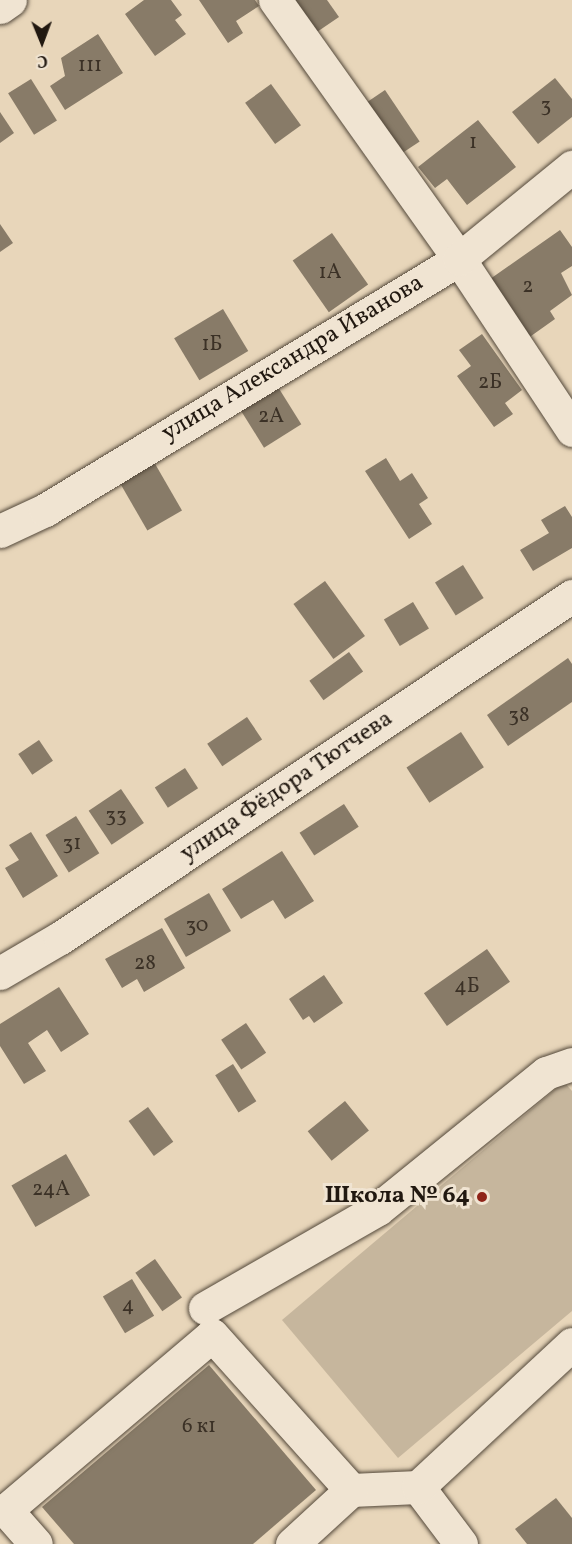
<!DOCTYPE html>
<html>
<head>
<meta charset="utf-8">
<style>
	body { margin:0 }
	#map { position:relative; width:572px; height:1544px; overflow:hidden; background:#e8d6ba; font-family:Vollkorn,serif }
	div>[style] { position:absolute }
	.green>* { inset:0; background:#c6b69d }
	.building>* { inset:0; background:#887b68; transform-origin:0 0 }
	.roads { filter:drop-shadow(0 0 2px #53483a) drop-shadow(0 0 2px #53483a) }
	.minor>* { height:33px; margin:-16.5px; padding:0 16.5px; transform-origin:16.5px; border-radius:16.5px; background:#f0e4d2 }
	.dots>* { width:16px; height:16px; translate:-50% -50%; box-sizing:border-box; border:3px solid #f0e4d2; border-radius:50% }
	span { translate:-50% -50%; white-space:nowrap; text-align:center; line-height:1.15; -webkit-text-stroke:6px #f0e4d2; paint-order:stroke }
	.number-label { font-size:21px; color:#3b3126 }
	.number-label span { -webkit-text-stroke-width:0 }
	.street-label { font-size:24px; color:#211810 }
	.poi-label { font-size:24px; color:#211810; font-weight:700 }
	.right { translate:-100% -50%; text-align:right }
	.north { position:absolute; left:12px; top:12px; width:60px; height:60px; -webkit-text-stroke:4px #f0e4d2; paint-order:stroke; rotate:179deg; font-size:16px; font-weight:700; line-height:24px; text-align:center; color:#211810 }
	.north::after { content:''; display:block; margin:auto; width:21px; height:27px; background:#211810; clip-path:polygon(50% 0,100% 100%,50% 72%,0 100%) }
</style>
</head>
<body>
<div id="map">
	<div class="green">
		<div style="clip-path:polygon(564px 1082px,572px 1091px,572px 1311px,398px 1458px,282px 1320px)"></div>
	</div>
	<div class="building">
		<div style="clip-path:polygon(144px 0,171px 0,182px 15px,175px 20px,186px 34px,155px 56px,125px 14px)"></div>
		<div style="clip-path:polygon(199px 0,255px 0,259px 6px,236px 21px,243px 33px,228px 43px)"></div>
		<div style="clip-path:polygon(293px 0,327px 0,339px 17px,314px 34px)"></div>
		<div style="clip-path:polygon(98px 34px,123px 73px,65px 110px,50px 86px,65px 76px,61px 58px)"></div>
		<div style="clip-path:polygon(555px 78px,572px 99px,572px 117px,538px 144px,512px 112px)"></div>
		<div style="left:31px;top:79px;width:49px;height:27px;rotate:58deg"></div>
		<div style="left:271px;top:84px;width:51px;height:32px;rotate:54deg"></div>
		<div style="left:385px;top:90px;width:62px;height:29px;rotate:56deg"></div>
		<div style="clip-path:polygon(0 112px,14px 133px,0 143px)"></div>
		<div style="clip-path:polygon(478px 120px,516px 167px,467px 205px,447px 179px,435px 188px,418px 167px)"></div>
		<div style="clip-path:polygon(0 224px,13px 243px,0 252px)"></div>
		<div style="clip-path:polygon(560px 230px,572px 247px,572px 266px,561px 273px,572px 295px,550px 311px,555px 319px,524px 341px,483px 284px)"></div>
		<div style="left:332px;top:233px;width:63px;height:48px;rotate:55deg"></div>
		<div style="left:223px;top:309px;width:49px;height:57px;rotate:59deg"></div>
		<div style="clip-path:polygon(482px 334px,522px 390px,505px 403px,513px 414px,494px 427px,457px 376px,471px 366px,459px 350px)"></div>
		<div style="left:278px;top:387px;width:44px;height:44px;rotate:58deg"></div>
		<div style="clip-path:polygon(386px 458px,400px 481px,412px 473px,428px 498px,419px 504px,432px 524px,409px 539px,365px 471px)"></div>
		<div style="left:154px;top:462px;width:56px;height:40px;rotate:60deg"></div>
		<div style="clip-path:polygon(565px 506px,572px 517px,572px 548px,533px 571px,520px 550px,549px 533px,541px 520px)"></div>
		<div style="left:463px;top:565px;width:39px;height:33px;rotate:58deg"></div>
		<div style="left:325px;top:581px;width:68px;height:39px;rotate:54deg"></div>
		<div style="left:413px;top:602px;width:31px;height:34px;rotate:59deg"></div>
		<div style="left:349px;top:652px;width:24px;height:49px;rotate:54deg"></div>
		<div style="clip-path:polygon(568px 658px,572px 664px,572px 702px,508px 746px,487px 715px)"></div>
		<div style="left:247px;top:717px;width:27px;height:48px;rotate:56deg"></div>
		<div style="left:461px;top:732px;width:42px;height:65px;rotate:57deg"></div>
		<div style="left:39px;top:740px;width:25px;height:25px;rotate:56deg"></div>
		<div style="left:185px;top:768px;width:24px;height:36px;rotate:57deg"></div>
		<div style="left:121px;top:789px;width:41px;height:39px;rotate:56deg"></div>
		<div style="left:344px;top:804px;width:27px;height:53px;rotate:57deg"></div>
		<div style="left:76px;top:816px;width:44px;height:36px;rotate:58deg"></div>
		<div style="clip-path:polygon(31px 832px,58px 876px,23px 898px,5px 868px,19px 860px,9px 845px)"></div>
		<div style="clip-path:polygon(282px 851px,314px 901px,285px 919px,273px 900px,241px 919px,222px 889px)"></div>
		<div style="left:209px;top:893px;width:44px;height:52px;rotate:60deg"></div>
		<div style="clip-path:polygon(162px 928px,185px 968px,144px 992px,137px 979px,122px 988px,105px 959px)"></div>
		<div style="left:487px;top:949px;width:40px;height:77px;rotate:55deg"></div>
		<div style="clip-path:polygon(324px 975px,343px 1003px,314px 1023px,309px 1016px,303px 1020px,289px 999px)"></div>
		<div style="clip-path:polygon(59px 987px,89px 1034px,61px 1052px,47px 1030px,28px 1043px,46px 1071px,24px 1084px,0 1046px,0 1024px)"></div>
		<div style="left:246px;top:1023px;width:36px;height:30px;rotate:56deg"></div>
		<div style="left:233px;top:1064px;width:44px;height:21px;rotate:58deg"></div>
		<div style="left:345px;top:1101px;width:38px;height:48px;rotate:51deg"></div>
		<div style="left:148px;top:1107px;width:43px;height:24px;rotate:54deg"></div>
		<div style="left:66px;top:1154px;width:48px;height:63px;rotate:60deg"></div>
		<div style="left:155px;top:1259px;width:47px;height:24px;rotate:55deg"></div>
		<div style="left:132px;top:1279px;width:43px;height:34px;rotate:59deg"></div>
		<div style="clip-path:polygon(209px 1365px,316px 1490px,253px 1544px,74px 1544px,42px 1507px)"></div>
		<div style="clip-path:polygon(556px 1498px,572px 1518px,572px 1544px,527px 1544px,515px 1529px)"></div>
	</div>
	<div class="roads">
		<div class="minor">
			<div style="left:275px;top:0;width:318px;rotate:54.6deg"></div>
			<div style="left:459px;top:259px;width:205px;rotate:56.5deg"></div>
			<div style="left:0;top:7px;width:12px;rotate:-35deg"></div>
			<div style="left:0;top:531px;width:50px;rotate:-25deg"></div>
			<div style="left:45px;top:510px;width:484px;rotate:-31.2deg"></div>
			<div style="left:459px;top:259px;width:146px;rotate:-39.2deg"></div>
			<div style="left:0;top:973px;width:69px;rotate:-30.3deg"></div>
			<div style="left:60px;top:938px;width:616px;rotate:-33.74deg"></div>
			<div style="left:205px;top:1308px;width:199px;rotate:-29.8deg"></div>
			<div style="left:378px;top:1209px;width:216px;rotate:-39deg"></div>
			<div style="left:546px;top:1073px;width:28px;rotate:-19deg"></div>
			<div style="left:351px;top:1490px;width:67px;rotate:-2.6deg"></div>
			<div style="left:6px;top:1510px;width:45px;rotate:48.6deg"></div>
			<div style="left:0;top:1511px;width:6px;rotate:-9deg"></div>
			<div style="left:6px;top:1510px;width:270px;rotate:-40.3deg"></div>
			<div style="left:212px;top:1335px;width:208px;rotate:48.1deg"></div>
			<div style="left:351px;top:1490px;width:80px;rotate:137.5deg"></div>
			<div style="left:461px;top:1544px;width:71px;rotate:-127deg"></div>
			<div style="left:418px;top:1487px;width:210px;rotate:-42.9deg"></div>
		</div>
	</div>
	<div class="dots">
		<div style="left:482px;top:1197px;background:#8f2418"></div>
	</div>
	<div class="number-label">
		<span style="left:90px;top:66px">111</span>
		<span style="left:546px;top:106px">3</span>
		<span style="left:473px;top:143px">1</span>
		<span style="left:330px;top:273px">1А</span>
		<span style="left:528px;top:287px">2</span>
		<span style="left:212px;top:345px">1Б</span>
		<span style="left:490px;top:383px">2Б</span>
		<span style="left:271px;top:417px">2А</span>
		<span style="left:519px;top:716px">38</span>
		<span style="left:116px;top:816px">33</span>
		<span style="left:72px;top:844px">31</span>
		<span style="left:197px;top:926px">30</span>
		<span style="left:145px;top:964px">28</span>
		<span style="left:467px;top:987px">4Б</span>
		<span style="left:51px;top:1190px">24А</span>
		<span style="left:128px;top:1306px">4</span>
		<span style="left:199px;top:1427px">6 к1</span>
	</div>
	<div class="street-label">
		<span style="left:293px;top:359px;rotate:-31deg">улица Александра Иванова</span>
		<span style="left:287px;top:787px;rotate:-34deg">улица Фёдора Тютчева</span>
	</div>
	<div class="poi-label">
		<span class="right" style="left:470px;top:1197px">Школа № 64</span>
	</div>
	<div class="north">С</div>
</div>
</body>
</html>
